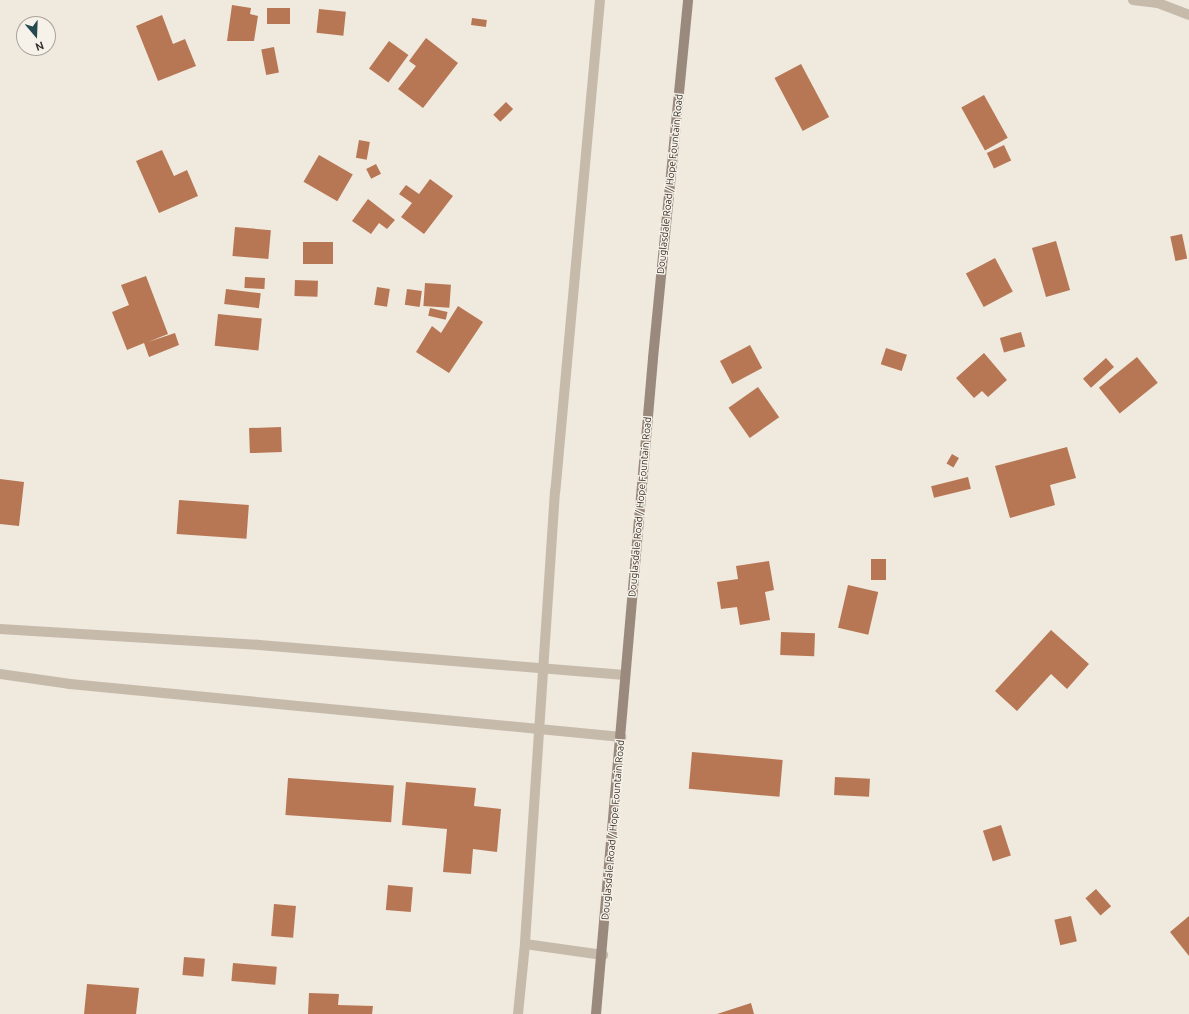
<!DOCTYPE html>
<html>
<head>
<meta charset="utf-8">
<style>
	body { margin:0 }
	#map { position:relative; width:1189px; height:1014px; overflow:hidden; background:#efe9de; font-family:Ubuntu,sans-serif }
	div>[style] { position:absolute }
	.building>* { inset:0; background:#b77754; transform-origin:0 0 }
	.minor>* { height:10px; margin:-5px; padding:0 5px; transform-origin:5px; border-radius:5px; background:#c6baab }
	.secondary>* { height:10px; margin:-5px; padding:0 5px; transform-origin:5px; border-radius:5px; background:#998a7d }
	span { translate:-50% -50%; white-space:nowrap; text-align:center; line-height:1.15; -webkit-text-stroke:3px #f7f2e9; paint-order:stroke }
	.street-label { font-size:10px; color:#342e29 }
	.north { position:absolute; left:16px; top:16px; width:40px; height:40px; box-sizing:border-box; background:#f7f2e9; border:1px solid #a9a49c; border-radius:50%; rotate:161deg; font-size:11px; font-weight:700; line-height:16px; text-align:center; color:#342e29 }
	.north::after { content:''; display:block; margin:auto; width:14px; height:18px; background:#244951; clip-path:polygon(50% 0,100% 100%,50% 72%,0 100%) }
</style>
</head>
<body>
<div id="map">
	<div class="building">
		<div style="clip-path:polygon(232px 5px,251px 8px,250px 14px,258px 16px,254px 41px,227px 41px)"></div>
		<div style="left:267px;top:8px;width:23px;height:16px"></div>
		<div style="left:319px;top:9px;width:27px;height:24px;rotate:6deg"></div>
		<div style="clip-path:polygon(162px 15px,173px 44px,185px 39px,196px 66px,158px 81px,136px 26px)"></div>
		<div style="left:472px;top:18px;width:15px;height:7px;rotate:8deg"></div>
		<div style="clip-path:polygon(426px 38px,458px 63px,423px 108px,398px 89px,416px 66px,409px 61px)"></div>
		<div style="left:389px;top:41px;width:24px;height:34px;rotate:36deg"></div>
		<div style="left:274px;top:47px;width:26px;height:13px;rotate:79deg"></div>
		<div style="left:801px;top:64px;width:60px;height:30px;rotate:62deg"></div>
		<div style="left:984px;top:95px;width:49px;height:26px;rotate:61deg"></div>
		<div style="left:506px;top:102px;width:10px;height:18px;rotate:45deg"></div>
		<div style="left:359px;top:140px;width:11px;height:18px;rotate:10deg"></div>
		<div style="left:1004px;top:145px;width:17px;height:19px;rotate:65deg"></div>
		<div style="clip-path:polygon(162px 150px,174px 176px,187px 170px,198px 196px,159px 213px,136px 161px)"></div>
		<div style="left:319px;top:155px;width:39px;height:31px;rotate:30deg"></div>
		<div style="left:376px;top:164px;width:11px;height:11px;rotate:63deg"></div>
		<div style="clip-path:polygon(430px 179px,453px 196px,424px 234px,401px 217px,412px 203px,399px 194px,406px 185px,419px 194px)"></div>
		<div style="clip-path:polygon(368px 199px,395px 220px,387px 229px,379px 223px,371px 234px,352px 221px)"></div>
		<div style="left:235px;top:227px;width:36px;height:29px;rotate:5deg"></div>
		<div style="left:1182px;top:234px;width:25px;height:12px;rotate:78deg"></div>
		<div style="left:1056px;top:241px;width:51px;height:25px;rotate:74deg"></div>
		<div style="left:303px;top:242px;width:30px;height:22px"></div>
		<div style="left:995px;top:258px;width:38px;height:33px;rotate:62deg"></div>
		<div style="clip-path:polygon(146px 276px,168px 334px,148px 342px,175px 333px,179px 345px,149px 357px,144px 343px,127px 350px,112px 312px,129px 305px,121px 285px)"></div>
		<div style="left:245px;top:277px;width:20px;height:11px;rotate:3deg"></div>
		<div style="left:295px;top:280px;width:23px;height:16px;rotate:2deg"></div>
		<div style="left:425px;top:283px;width:26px;height:23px;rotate:4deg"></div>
		<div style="left:377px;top:287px;width:13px;height:18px;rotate:9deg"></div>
		<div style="left:226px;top:289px;width:35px;height:15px;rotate:7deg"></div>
		<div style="left:407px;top:289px;width:15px;height:16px;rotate:8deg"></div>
		<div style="clip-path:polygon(458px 306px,483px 322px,449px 373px,416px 352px,432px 326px,441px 333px)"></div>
		<div style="left:430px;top:308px;width:18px;height:8px;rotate:13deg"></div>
		<div style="left:218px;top:314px;width:44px;height:32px;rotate:6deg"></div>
		<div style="left:1021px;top:332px;width:15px;height:22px;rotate:74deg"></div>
		<div style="left:750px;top:345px;width:26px;height:34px;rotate:62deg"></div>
		<div style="left:886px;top:348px;width:22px;height:17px;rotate:18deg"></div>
		<div style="clip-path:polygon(984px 353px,1007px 380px,988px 397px,982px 391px,974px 398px,956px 378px)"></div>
		<div style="left:1137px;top:357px;width:33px;height:49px;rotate:51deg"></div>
		<div style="left:1106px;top:358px;width:12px;height:31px;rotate:48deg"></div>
		<div style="left:758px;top:387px;width:37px;height:36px;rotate:55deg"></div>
		<div style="left:281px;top:427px;width:25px;height:32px;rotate:88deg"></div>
		<div style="clip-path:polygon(1067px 447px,1076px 478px,1050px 485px,1055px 505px,1010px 518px,995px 466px)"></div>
		<div style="left:952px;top:454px;width:8px;height:11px;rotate:30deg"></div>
		<div style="left:968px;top:477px;width:12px;height:38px;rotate:76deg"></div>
		<div style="clip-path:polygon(0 479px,24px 482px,19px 526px,0 524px)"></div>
		<div style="left:179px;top:500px;width:70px;height:34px;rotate:4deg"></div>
		<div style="left:871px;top:559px;width:15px;height:21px"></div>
		<div style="clip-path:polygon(769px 561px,774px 590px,765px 592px,770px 620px,740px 625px,737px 607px,721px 609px,717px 582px,738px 579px,736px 566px)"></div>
		<div style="left:848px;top:585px;width:31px;height:44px;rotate:13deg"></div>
		<div style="clip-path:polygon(1051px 630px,1089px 664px,1067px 689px,1051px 674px,1017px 711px,995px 691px)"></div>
		<div style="left:781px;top:632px;width:34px;height:23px;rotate:2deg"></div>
		<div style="left:692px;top:752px;width:91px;height:37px;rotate:5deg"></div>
		<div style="left:835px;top:777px;width:35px;height:18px;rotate:3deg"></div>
		<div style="left:288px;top:778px;width:106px;height:37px;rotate:4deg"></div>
		<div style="clip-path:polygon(406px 782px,476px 788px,474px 806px,501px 809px,497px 852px,473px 849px,471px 874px,443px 872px,447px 829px,402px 825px)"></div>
		<div style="left:1001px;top:825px;width:32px;height:19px;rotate:72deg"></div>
		<div style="left:388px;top:885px;width:25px;height:25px;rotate:5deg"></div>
		<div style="left:1096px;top:889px;width:23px;height:14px;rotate:49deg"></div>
		<div style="left:274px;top:904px;width:22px;height:32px;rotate:5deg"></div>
		<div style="left:1071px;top:916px;width:26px;height:17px;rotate:77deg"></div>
		<div style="clip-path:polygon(1189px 916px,1189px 956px,1170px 932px)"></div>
		<div style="left:184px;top:957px;width:21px;height:18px;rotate:5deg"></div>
		<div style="left:233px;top:963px;width:44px;height:18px;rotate:5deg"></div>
		<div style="clip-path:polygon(87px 984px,139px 988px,136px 1014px,84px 1014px)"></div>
		<div style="clip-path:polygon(309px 993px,339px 994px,338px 1005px,373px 1006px,372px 1014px,308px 1014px)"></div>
		<div style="clip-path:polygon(751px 1003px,754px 1014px,717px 1014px)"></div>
	</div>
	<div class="minor">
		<div style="left:600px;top:0;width:493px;rotate:95.2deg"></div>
		<div style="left:555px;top:491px;width:454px;rotate:93.8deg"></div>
		<div style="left:525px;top:944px;width:79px;rotate:8deg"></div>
		<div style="left:1133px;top:0;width:25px;rotate:7deg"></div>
		<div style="left:1158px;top:3px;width:33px;rotate:21deg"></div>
		<div style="left:0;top:629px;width:259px;rotate:3.5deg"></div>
		<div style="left:259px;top:645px;width:367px;rotate:4.7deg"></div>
		<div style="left:0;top:674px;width:71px;rotate:8.1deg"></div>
		<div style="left:70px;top:684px;width:554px;rotate:5.49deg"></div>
		<div style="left:518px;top:1014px;width:70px;rotate:-84.3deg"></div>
	</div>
	<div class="secondary">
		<div style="left:596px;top:1014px;width:658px;rotate:-85.03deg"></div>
		<div style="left:653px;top:358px;width:360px;rotate:-84.4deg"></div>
	</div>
	<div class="street-label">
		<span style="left:670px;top:184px;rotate:-84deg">Douglasdale Road / Hope Fountain Road</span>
		<span style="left:640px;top:507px;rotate:-85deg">Douglasdale Road / Hope Fountain Road</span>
		<span style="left:613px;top:830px;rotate:-85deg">Douglasdale Road / Hope Fountain Road</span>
	</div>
	<div class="north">N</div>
</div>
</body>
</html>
